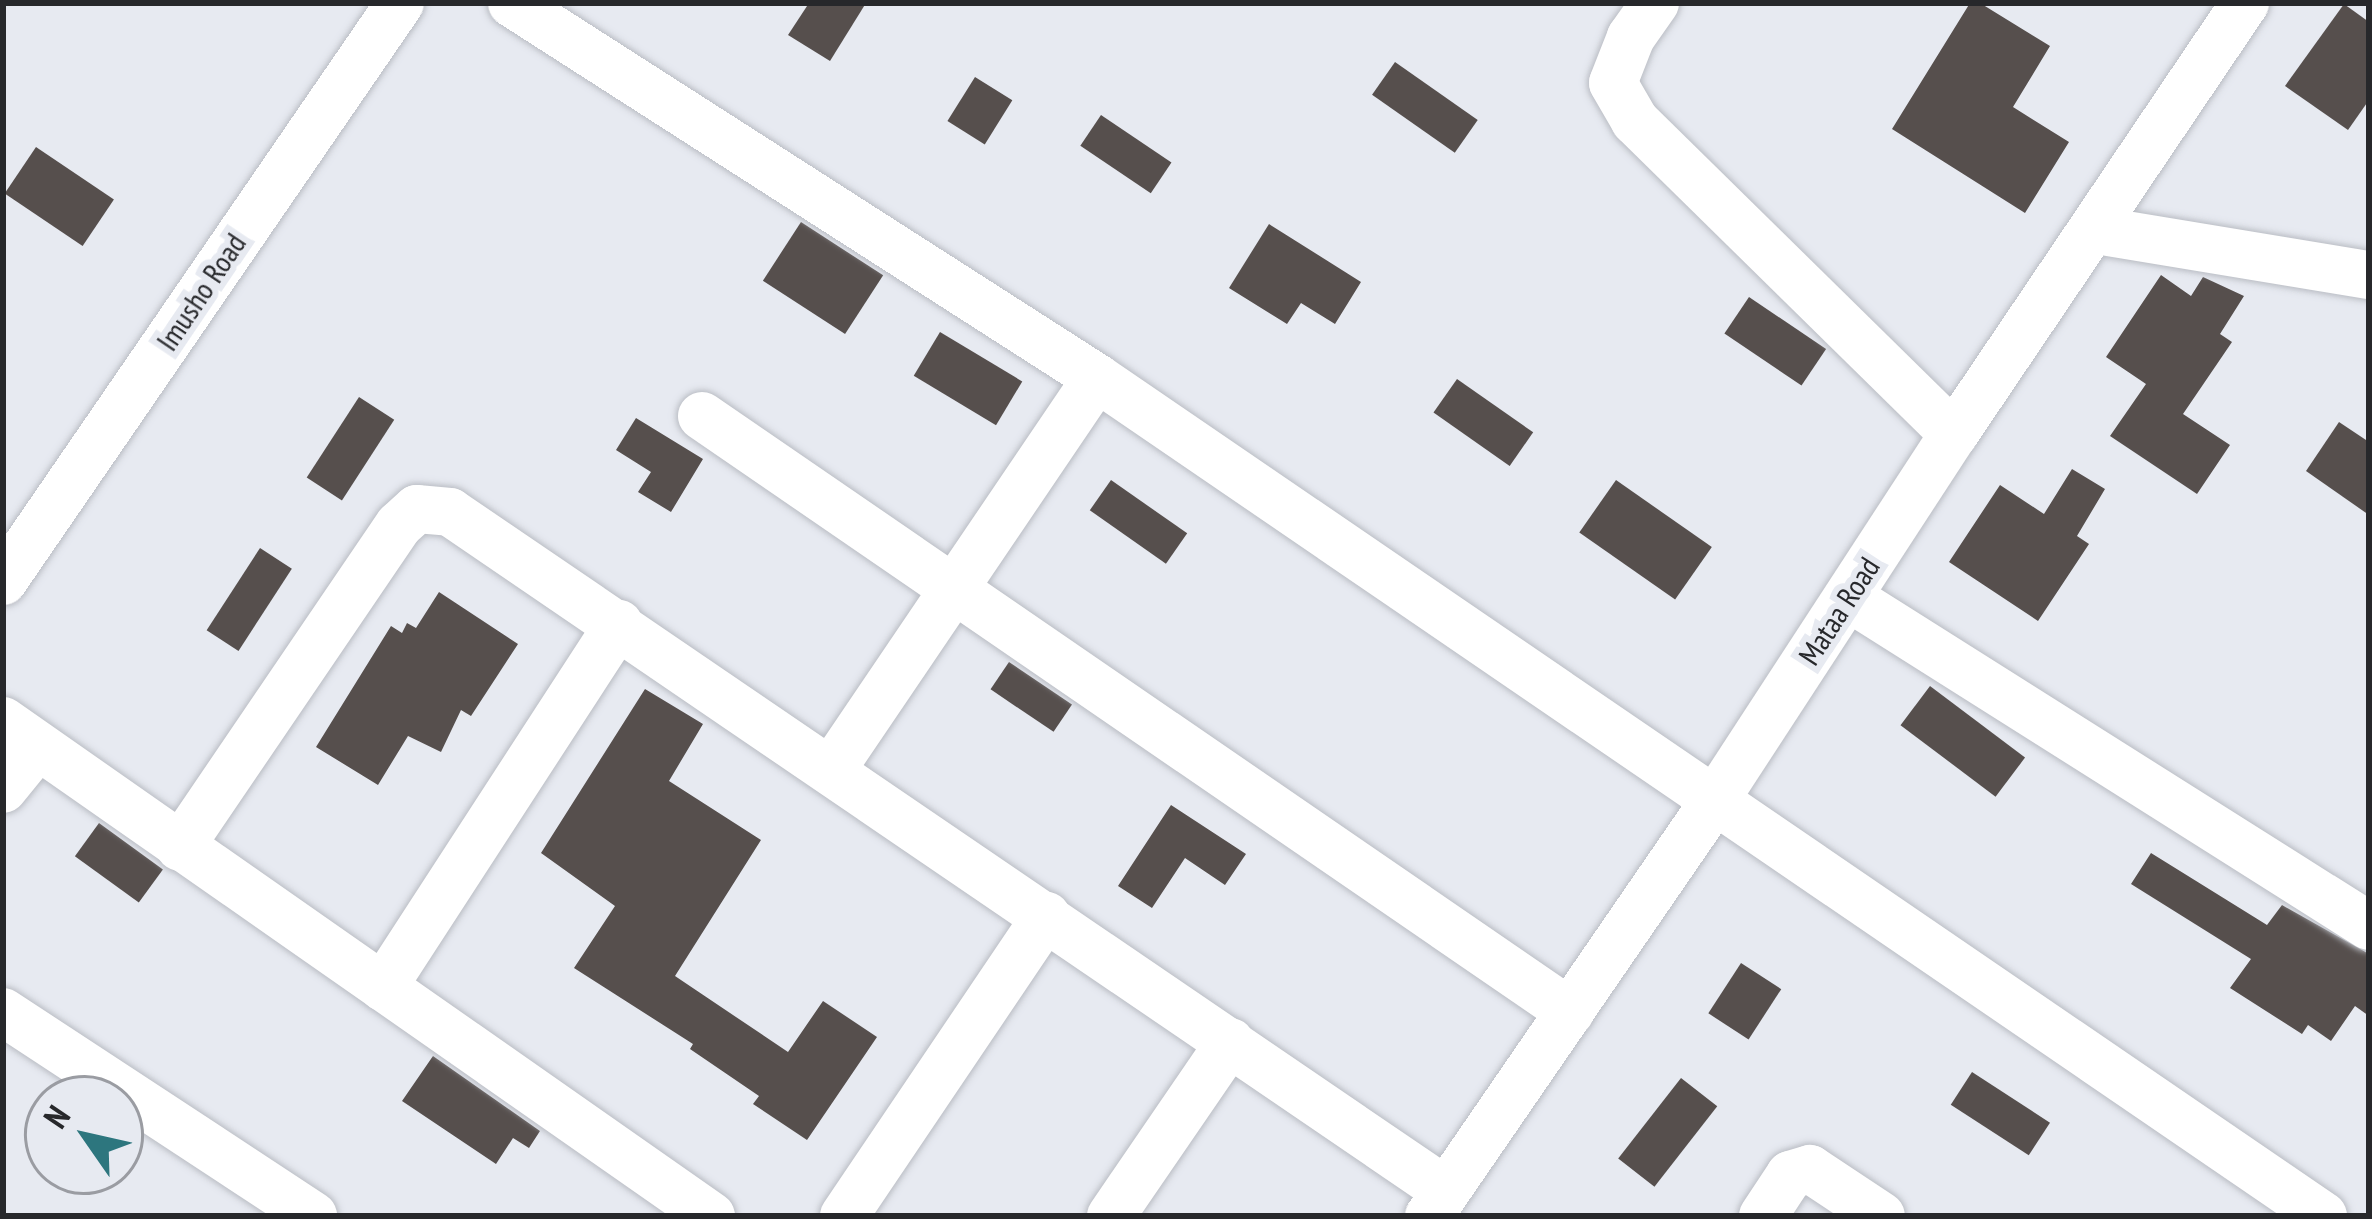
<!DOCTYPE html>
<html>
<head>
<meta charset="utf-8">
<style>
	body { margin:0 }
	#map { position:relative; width:2372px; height:1219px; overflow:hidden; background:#e7eaf1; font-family:"PT Sans Narrow",sans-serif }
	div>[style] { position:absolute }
	.building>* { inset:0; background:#564f4d; transform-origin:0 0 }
	.roads { filter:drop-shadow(0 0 3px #babdc4) drop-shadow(0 0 3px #babdc4) }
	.minor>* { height:48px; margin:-24px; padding:0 24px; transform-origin:24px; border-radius:24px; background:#fff }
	span { translate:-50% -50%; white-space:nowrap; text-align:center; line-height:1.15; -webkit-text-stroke:12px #e7eaf1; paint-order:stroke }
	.street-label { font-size:30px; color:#27282b }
	.frame { position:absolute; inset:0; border:6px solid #27282b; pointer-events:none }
	.north { position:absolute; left:24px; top:1075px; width:120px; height:120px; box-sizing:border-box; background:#e7eaf1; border:3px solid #9a9ca2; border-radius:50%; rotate:304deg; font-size:33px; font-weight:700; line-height:48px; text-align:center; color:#27282b }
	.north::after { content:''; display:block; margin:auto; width:42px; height:54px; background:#2d767e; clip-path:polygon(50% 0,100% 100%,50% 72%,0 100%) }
</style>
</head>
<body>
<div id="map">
	<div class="building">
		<div style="clip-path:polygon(809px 3px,866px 3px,830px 61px,788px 35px)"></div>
		<div style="clip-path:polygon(1970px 3px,1980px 3px,2050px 46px,2013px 107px,2069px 142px,2025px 213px,1892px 129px)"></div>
		<div style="clip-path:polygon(2344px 4px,2369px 22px,2369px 100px,2348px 130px,2285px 86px)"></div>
		<div style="left:1395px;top:62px;width:101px;height:40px;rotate:35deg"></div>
		<div style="left:975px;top:77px;width:44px;height:52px;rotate:32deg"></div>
		<div style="left:1101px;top:115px;width:85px;height:37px;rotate:34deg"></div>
		<div style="left:36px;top:147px;width:94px;height:56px;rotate:34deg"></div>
		<div style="left:801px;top:222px;width:98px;height:70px;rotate:33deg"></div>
		<div style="clip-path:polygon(1269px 224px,1361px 282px,1335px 324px,1301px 303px,1287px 324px,1229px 288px)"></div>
		<div style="clip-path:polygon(2161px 275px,2191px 296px,2203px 277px,2244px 296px,2220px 334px,2232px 342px,2183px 414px,2230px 445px,2197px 494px,2110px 436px,2146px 384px,2106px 357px)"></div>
		<div style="left:1749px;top:297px;width:93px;height:44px;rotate:34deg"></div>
		<div style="left:940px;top:332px;width:96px;height:51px;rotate:31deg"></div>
		<div style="left:1457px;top:379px;width:93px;height:41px;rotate:35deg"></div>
		<div style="left:359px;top:397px;width:42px;height:96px;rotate:33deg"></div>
		<div style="clip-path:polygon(636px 418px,703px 459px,671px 512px,638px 492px,651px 472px,616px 450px)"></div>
		<div style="clip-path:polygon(2339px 422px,2369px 442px,2369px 515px,2306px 471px)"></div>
		<div style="clip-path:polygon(2072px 469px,2105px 489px,2077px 536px,2089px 544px,2038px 621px,1949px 562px,2000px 485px,2044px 514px)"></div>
		<div style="left:1111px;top:480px;width:93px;height:37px;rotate:35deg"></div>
		<div style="left:1616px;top:480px;width:117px;height:64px;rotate:35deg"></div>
		<div style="left:260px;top:548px;width:38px;height:98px;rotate:33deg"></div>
		<div style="clip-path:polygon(439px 592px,518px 644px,471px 716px,461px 710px,441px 752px,408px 736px,378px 785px,316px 747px,391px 626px,402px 633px,407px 623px,416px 628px)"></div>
		<div style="left:1009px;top:662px;width:76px;height:33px;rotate:34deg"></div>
		<div style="left:1930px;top:686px;width:119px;height:49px;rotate:37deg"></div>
		<div style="clip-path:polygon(645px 689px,703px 724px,669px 781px,761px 840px,675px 976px,788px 1052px,823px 1001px,877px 1037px,807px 1140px,753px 1104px,759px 1096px,690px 1049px,693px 1044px,574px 968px,615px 906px,541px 853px)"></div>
		<div style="clip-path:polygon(1171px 805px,1246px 854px,1225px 885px,1185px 858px,1152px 908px,1118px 886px)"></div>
		<div style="left:99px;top:823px;width:79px;height:41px;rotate:36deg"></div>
		<div style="clip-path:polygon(2151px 853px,2267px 925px,2282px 905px,2369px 954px,2369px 1016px,2355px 1006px,2331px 1041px,2308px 1025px,2302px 1034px,2230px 988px,2251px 959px,2131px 884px)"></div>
		<div style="left:1741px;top:963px;width:48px;height:60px;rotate:33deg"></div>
		<div style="clip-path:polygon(433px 1056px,540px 1131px,529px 1148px,513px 1138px,496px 1164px,402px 1101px)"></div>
		<div style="left:1972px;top:1072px;width:93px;height:39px;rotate:33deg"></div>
		<div style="left:1681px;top:1078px;width:46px;height:102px;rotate:38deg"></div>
	</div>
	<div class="roads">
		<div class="minor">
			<div style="left:512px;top:3px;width:695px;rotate:32.66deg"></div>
			<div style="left:1097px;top:378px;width:1485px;rotate:34.35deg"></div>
			<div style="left:1655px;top:3px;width:42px;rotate:125.2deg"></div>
			<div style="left:1631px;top:37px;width:49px;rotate:111.4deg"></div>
			<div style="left:1613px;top:83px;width:44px;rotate:59.9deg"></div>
			<div style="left:1635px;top:121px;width:447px;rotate:44.5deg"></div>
			<div style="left:2096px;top:230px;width:277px;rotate:9.4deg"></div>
			<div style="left:702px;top:416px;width:1053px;rotate:34.47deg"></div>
			<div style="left:3px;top:581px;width:701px;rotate:-55.52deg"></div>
			<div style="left:1848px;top:597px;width:616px;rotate:32.27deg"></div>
			<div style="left:3px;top:721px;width:864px;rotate:34.96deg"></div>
			<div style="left:832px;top:769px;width:472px;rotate:-55.9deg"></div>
			<div style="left:3px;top:789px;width:54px;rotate:-51deg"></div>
			<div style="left:180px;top:847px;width:389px;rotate:-55.8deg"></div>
			<div style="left:399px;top:525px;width:24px;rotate:-42deg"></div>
			<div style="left:417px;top:509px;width:33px;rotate:5deg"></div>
			<div style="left:450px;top:512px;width:1205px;rotate:34.28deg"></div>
			<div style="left:383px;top:987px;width:433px;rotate:-57deg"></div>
			<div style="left:3px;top:1012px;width:371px;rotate:33.3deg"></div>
			<div style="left:844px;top:1216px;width:362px;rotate:-56deg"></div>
			<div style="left:1111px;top:1216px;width:211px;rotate:-55.6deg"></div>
			<div style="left:1429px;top:1216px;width:505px;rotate:-55.49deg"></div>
			<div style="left:1715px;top:800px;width:437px;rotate:-56.9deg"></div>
			<div style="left:1954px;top:434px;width:520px;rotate:-55.97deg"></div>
			<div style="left:1763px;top:1216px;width:49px;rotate:-56.6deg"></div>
			<div style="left:1790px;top:1175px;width:21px;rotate:-17deg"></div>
			<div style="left:1810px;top:1169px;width:85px;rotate:33.5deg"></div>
		</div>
	</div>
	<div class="street-label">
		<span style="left:201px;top:292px;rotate:-56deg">Imusho Road</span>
		<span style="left:1839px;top:611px;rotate:-57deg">Mataa Road</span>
	</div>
	<div class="frame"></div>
	<div class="north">N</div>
</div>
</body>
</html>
